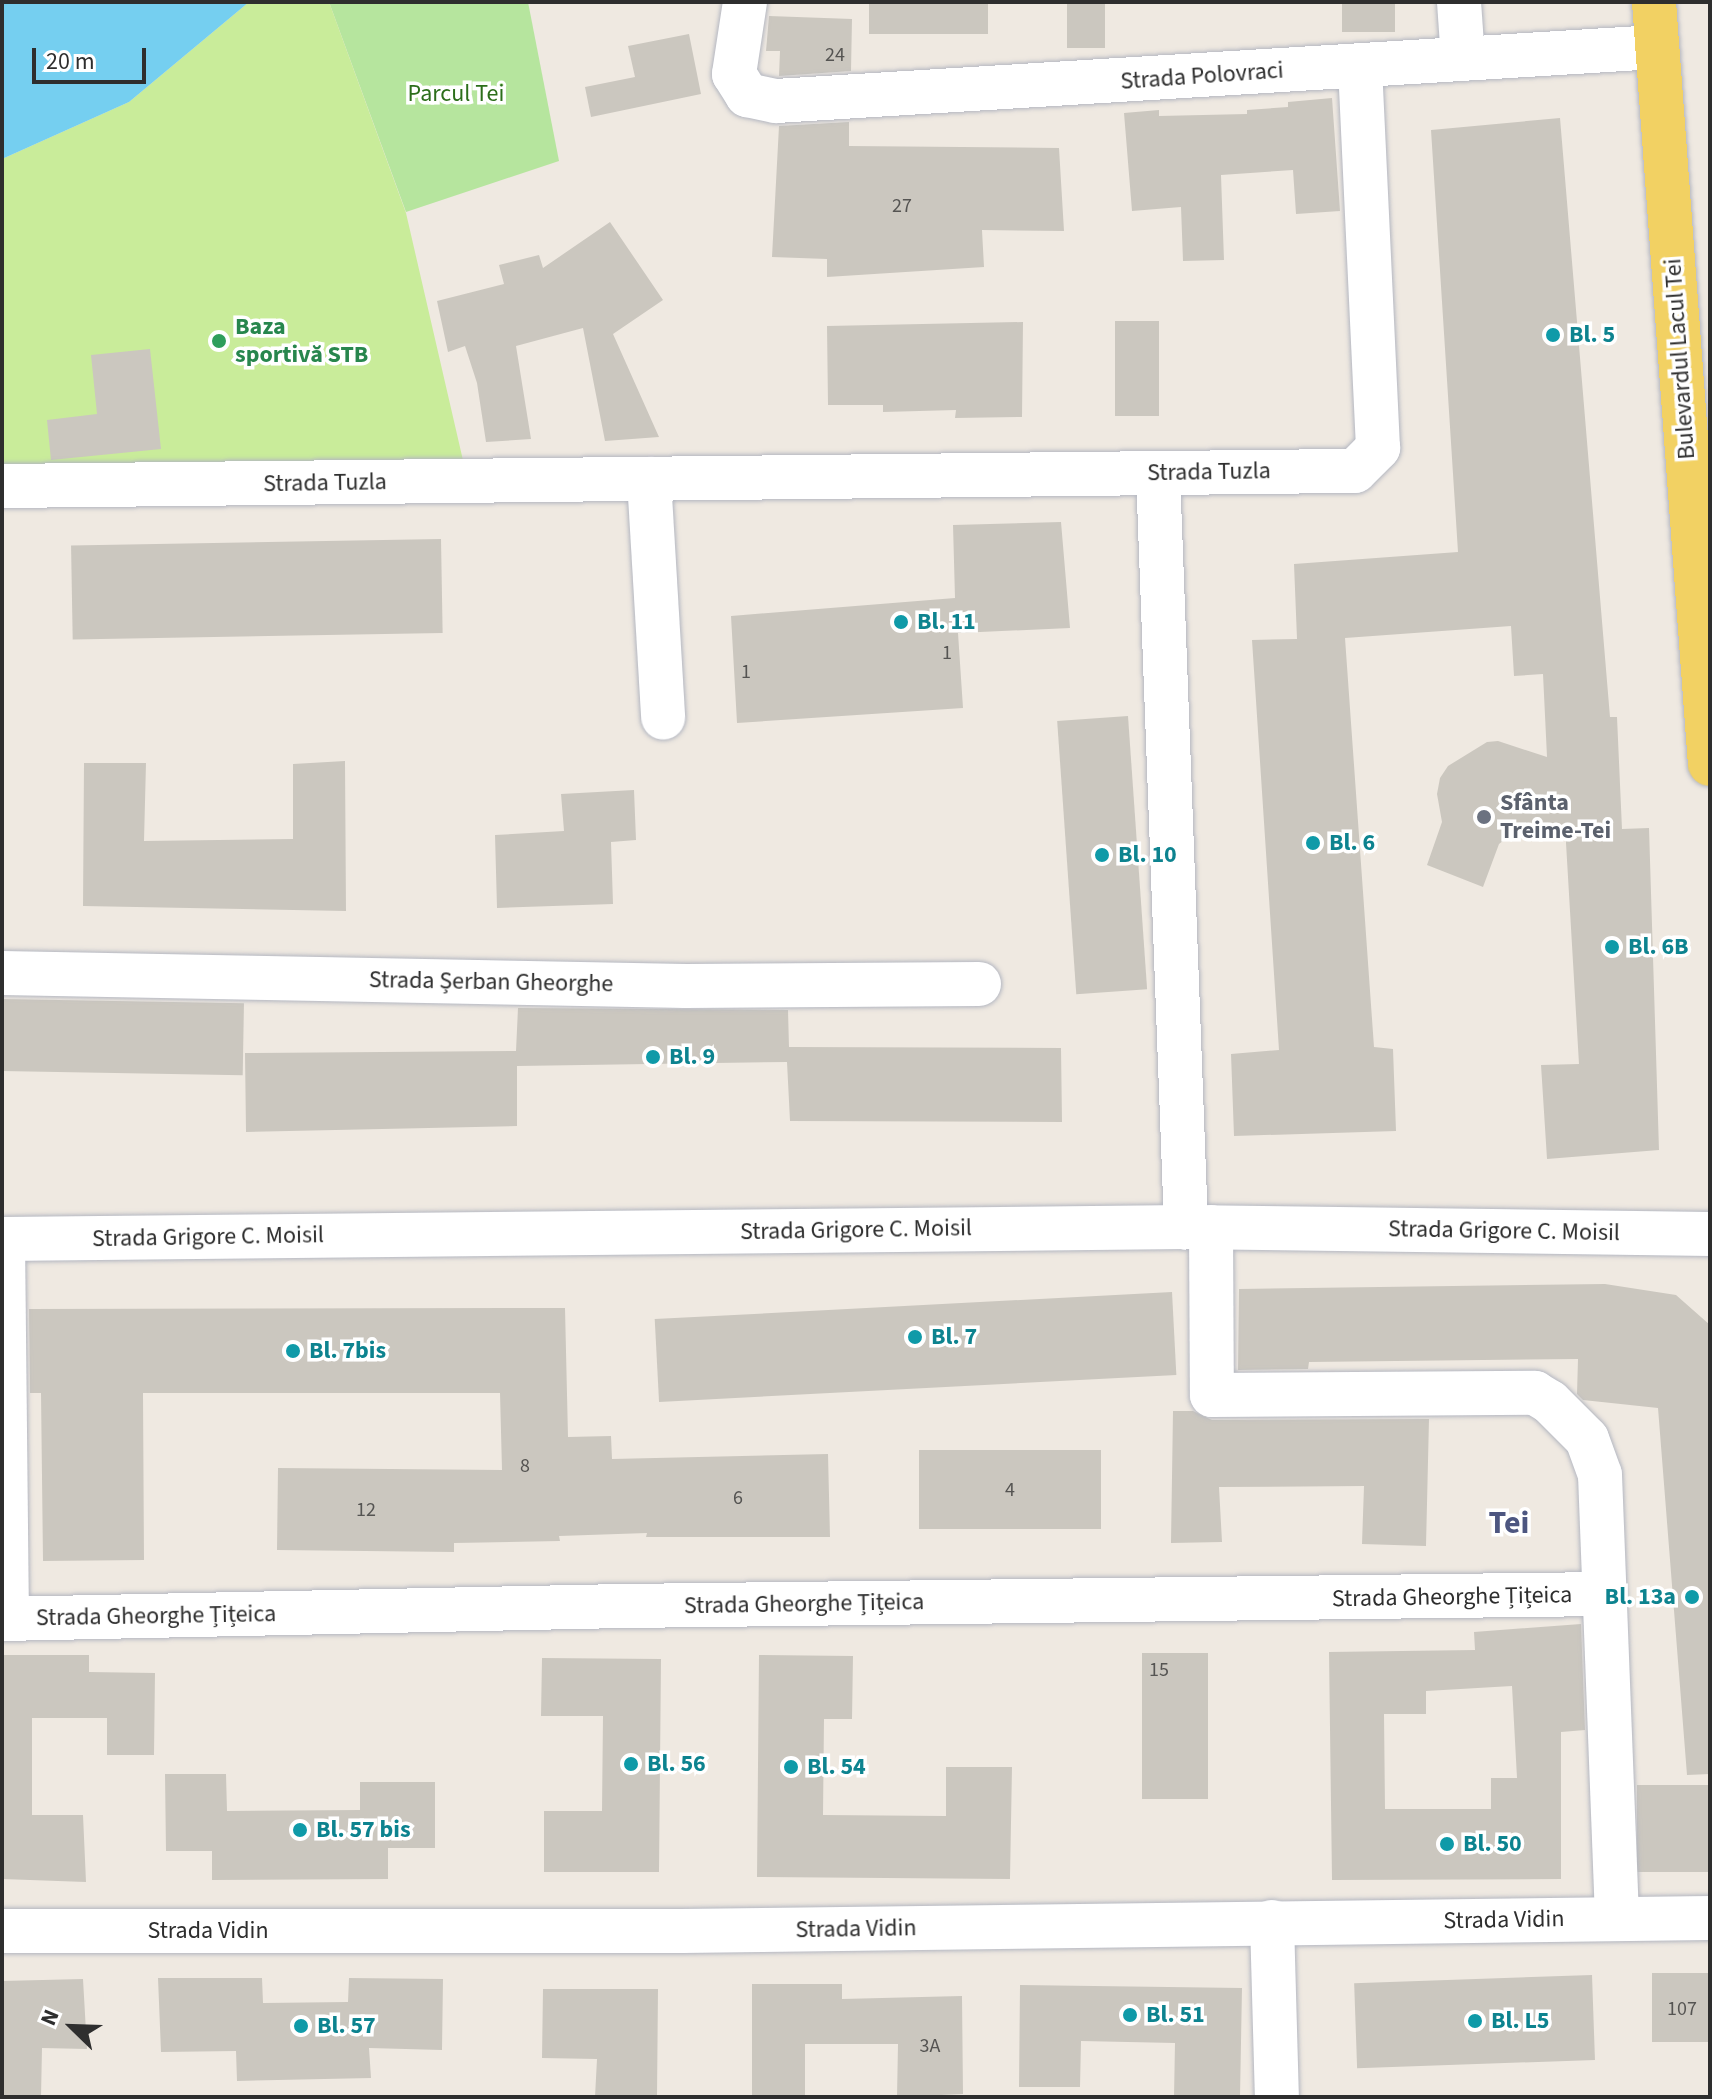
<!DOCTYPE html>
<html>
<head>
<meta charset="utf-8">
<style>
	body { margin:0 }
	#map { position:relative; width:1712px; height:2099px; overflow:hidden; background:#efe9e1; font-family:"Source Sans 3",sans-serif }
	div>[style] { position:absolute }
	.green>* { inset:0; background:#b6e59e }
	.pitch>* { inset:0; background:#c9ec9a }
	.water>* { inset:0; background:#75cff0 }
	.building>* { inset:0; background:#cbc7bf; transform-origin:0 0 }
	.roads { filter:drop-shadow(0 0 2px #b4b7c1) drop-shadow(0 0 2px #b4b7c1) }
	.minor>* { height:44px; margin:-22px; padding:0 22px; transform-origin:22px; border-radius:22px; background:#fff }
	.major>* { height:44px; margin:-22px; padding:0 22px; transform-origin:22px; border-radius:22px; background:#f2d163 }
	.dots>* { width:22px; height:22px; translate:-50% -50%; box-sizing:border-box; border:4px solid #fff; border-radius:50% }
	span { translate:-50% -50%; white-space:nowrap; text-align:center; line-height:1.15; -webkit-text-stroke:7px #fff; paint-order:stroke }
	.number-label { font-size:20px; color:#555452 }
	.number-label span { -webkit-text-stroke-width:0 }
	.street-label { font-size:24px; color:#2e2e2e }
	.park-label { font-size:24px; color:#2c6e1b }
	.leisure-label { font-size:24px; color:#27864d; font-weight:700 }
	.left { translate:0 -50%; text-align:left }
	.culture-label { font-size:24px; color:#0d838f; font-weight:700 }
	.right { translate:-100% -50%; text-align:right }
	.worship-label { font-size:24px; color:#5b616d; font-weight:700 }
	.district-label { font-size:32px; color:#4d5680; font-weight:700 }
	.frame { position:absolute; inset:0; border:4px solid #2e2e2e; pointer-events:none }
	.north { position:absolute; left:32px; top:1987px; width:80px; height:80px; -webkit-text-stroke:6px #fff; paint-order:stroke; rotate:293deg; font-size:22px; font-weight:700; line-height:32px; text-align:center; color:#2e2e2e }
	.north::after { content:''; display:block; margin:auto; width:28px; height:36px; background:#2e2e2e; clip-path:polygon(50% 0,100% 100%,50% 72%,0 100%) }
	.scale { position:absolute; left:32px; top:48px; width:114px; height:36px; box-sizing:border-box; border:4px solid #2e2e2e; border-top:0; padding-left:10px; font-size:24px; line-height:28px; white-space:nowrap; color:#2e2e2e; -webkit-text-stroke:6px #fff; paint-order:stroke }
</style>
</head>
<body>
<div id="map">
	<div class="green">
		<div style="clip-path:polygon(329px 2px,528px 2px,559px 161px,406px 212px)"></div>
	</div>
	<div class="pitch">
		<div style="clip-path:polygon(249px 2px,329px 2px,406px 213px,465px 469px,2px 472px,2px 159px,129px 102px)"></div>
	</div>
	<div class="water">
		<div style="clip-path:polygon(2px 2px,249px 2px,129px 102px,2px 159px)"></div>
	</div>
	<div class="building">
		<div style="left:869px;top:2px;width:119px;height:32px"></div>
		<div style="left:1067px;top:2px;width:38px;height:46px"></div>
		<div style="left:1342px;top:2px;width:53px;height:30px"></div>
		<div style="clip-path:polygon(769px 16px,852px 19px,851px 71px,779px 76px,780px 51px,766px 51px)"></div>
		<div style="clip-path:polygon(689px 34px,701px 94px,591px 117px,585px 87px,635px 77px,628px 46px)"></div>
		<div style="clip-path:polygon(1332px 98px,1340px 211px,1296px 214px,1293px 170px,1221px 175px,1224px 260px,1183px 261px,1181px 207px,1132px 211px,1124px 113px,1159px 110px,1159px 116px,1247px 114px,1247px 110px,1288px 107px,1288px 102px)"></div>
		<div style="clip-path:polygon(1560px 118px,1610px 717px,1617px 717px,1622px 829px,1649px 828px,1659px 1150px,1547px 1159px,1541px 1065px,1579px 1064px,1565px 826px,1518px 829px,1499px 844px,1483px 887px,1427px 865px,1442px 822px,1437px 794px,1440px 778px,1448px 766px,1487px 742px,1498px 741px,1547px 757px,1543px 674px,1514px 676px,1511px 626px,1345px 638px,1374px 1047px,1393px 1049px,1396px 1131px,1234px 1136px,1231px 1054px,1279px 1050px,1252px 640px,1297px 639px,1294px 564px,1458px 552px,1431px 130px)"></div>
		<div style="clip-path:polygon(849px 122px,849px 146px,1059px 148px,1064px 231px,982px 230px,984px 267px,827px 277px,827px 259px,772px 257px,779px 126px)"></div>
		<div style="clip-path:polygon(610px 222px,663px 300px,613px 334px,659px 437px,605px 441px,583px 328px,516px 346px,531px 439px,486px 442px,477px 383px,465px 346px,448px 352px,437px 301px,504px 284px,499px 265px,539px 255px,543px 268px)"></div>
		<div style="left:1115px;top:321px;width:44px;height:95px"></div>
		<div style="clip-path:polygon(1023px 322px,1022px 417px,955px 418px,956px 410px,883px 412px,883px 405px,828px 405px,827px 326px)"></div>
		<div style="clip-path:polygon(150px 349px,161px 449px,51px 460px,47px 420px,97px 414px,91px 355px)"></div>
		<div style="clip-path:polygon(1061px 522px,1070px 628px,958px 633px,963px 708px,737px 723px,731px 616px,955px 598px,953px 525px)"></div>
		<div style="left:441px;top:539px;width:94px;height:370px;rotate:89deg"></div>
		<div style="left:1128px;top:716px;width:274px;height:71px;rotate:86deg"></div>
		<div style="clip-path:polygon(345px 761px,346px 911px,83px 906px,84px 763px,146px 763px,144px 841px,293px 839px,293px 764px)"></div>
		<div style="clip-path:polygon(634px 790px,636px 840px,611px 842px,613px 904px,497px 908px,495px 835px,564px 831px,561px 794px)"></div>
		<div style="left:2px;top:999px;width:242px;height:72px;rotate:1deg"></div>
		<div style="clip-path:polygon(518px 1008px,788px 1010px,789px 1047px,1061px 1048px,1062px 1122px,790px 1121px,787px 1062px,517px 1066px,517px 1126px,246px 1132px,245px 1053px,516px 1051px)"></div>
		<div style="clip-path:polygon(1605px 1284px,1676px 1295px,1710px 1325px,1710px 1774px,1687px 1775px,1658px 1408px,1583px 1400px,1577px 1394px,1578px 1359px,1309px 1362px,1308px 1369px,1238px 1370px,1239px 1289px)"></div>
		<div style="left:1172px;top:1292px;width:83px;height:518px;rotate:87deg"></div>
		<div style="clip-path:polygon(565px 1308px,568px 1437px,611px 1436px,612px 1459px,828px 1454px,830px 1537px,646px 1537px,647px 1533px,559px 1536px,560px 1541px,454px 1543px,454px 1552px,277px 1550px,278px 1468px,502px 1470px,500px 1393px,143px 1393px,144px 1560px,43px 1561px,41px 1393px,30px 1393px,29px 1309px)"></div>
		<div style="clip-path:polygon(1173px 1411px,1193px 1411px,1212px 1420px,1429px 1419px,1426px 1546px,1362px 1544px,1364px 1486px,1219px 1487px,1222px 1542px,1171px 1543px)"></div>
		<div style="left:919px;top:1450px;width:182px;height:79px"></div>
		<div style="clip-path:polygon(evenodd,1581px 1624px,1585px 1730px,1561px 1732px,1561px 1879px,1332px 1880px,1329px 1652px,1475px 1650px,1474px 1632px,1581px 1624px,1512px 1686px,1517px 1778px,1491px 1778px,1491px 1809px,1385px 1809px,1384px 1714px,1426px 1714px,1426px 1691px,1512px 1686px)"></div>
		<div style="left:1142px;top:1653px;width:66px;height:146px"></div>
		<div style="clip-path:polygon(2px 1655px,89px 1655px,89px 1672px,155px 1673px,154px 1755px,107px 1755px,107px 1718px,32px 1718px,32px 1815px,83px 1815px,86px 1882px,2px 1879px)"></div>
		<div style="clip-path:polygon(759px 1655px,853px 1656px,852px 1719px,824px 1719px,823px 1815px,946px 1816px,946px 1767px,1012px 1767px,1010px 1879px,757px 1877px)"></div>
		<div style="clip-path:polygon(542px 1658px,661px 1659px,659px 1872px,544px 1872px,544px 1811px,602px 1811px,603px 1716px,541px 1716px)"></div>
		<div style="clip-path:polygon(165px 1774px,226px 1774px,227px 1811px,360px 1810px,360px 1782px,435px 1782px,435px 1848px,388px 1848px,388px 1879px,212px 1880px,212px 1851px,166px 1851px)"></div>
		<div style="left:1710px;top:1785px;width:87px;height:73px;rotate:90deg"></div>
		<div style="left:1710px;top:1973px;width:69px;height:58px;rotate:90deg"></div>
		<div style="left:1592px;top:1975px;width:85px;height:238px;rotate:88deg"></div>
		<div style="clip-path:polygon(158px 1978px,262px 1978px,263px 2003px,348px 2002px,349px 1978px,443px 1979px,442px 2050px,369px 2048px,371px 2078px,237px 2081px,236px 2051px,161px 2052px)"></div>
		<div style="clip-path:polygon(83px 1979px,87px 2049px,42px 2048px,41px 2097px,2px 2097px,2px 1981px)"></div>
		<div style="clip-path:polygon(752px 1984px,842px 1984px,842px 1999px,962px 1996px,963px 2094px,897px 2097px,898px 2044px,805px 2044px,805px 2097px,752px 2097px)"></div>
		<div style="clip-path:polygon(1020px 1985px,1242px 1988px,1240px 2097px,1174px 2097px,1175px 2043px,1081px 2041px,1080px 2087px,1019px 2087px)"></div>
		<div style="clip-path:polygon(543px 1989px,658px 1989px,657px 2097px,595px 2097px,597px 2059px,542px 2058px)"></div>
	</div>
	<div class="roads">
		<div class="minor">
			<div style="left:745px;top:2px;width:73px;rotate:98.7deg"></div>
			<div style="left:734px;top:74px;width:25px;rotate:58deg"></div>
			<div style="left:747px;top:95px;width:30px;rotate:12deg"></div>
			<div style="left:776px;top:101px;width:883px;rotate:-3.51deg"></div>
			<div style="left:1459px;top:2px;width:57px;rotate:86deg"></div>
			<div style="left:1158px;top:473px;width:755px;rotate:87.87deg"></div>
			<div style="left:649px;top:479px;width:239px;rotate:86.6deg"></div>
			<div style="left:2px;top:486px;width:1353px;rotate:-0.64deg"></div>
			<div style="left:1355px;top:471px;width:33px;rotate:-45deg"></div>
			<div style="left:1378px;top:448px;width:383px;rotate:-92.7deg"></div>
			<div style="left:2px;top:973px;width:684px;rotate:1.09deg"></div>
			<div style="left:686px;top:986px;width:293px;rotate:-0.4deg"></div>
			<div style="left:1211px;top:1227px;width:168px;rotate:89.7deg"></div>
			<div style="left:1212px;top:1395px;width:323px;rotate:-0.4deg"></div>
			<div style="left:1535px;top:1393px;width:17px;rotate:31deg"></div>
			<div style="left:1550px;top:1402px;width:52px;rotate:45deg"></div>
			<div style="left:1587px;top:1439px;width:38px;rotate:70deg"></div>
			<div style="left:1600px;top:1475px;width:444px;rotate:87.8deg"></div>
			<div style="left:2px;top:1239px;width:1184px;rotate:-0.58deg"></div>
			<div style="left:1186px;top:1227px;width:524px;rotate:0.77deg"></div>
			<div style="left:3px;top:1239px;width:380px;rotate:89.4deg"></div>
			<div style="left:2px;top:1619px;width:622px;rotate:-1.2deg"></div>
			<div style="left:624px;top:1606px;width:981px;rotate:-0.7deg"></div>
			<div style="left:1272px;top:1922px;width:175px;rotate:88.4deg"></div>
			<div style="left:2px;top:1931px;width:680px"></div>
			<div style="left:682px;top:1931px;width:1028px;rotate:-0.72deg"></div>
		</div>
		<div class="major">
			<div style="left:1654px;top:2px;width:764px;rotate:85.8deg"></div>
		</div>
	</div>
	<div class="dots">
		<div style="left:1553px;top:335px;background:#0f9aa8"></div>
		<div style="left:219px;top:341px;background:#2e9e5b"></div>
		<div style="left:901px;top:622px;background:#0f9aa8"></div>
		<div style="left:1484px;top:817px;background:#6b7280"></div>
		<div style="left:1313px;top:843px;background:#0f9aa8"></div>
		<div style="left:1102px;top:855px;background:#0f9aa8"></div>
		<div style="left:1612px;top:947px;background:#0f9aa8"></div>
		<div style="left:653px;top:1057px;background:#0f9aa8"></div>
		<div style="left:915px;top:1337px;background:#0f9aa8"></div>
		<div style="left:293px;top:1351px;background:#0f9aa8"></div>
		<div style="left:1692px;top:1597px;background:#0f9aa8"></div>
		<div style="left:631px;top:1764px;background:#0f9aa8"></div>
		<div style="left:791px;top:1767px;background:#0f9aa8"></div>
		<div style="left:300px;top:1830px;background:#0f9aa8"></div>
		<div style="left:1447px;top:1844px;background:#0f9aa8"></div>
		<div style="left:1130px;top:2015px;background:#0f9aa8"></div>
		<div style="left:1475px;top:2021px;background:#0f9aa8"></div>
		<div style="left:301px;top:2026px;background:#0f9aa8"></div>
	</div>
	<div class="number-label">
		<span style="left:835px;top:55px">24</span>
		<span style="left:902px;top:206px">27</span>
		<span style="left:947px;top:653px">1</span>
		<span style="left:746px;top:672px">1</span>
		<span style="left:525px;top:1466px">8</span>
		<span style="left:1010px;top:1490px">4</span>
		<span style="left:738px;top:1498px">6</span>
		<span style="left:366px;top:1510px">12</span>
		<span style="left:1159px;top:1670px">15</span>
		<span style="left:1682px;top:2009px">107</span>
		<span style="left:930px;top:2046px">3A</span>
	</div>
	<div class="street-label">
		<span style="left:1202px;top:76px;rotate:-4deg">Strada Polovraci</span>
		<span style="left:1680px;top:359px;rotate:-94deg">Bulevardul Lacul Tei</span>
		<span style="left:1209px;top:472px;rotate:-1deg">Strada Tuzla</span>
		<span style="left:325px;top:483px;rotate:-1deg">Strada Tuzla</span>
		<span style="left:491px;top:982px;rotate:1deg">Strada Șerban Gheorghe</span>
		<span style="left:856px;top:1230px;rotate:-1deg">Strada Grigore C. Moisil</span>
		<span style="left:1504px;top:1231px;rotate:1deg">Strada Grigore C. Moisil</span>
		<span style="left:208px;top:1237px;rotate:-1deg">Strada Grigore C. Moisil</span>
		<span style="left:1452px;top:1597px;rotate:-1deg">Strada Gheorghe Țițeica</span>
		<span style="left:804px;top:1604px;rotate:-1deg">Strada Gheorghe Țițeica</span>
		<span style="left:156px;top:1616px;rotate:-1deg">Strada Gheorghe Țițeica</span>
		<span style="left:1504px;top:1920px;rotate:-1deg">Strada Vidin</span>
		<span style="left:856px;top:1929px;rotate:-1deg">Strada Vidin</span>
		<span style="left:208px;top:1931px">Strada Vidin</span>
	</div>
	<div class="park-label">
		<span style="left:456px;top:94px">Parcul Tei</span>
	</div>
	<div class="leisure-label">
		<span class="left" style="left:235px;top:341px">Baza<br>sportivă STB</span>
	</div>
	<div class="culture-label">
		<span class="left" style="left:1569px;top:335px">Bl. 5</span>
		<span class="left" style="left:917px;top:622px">Bl. 11</span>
		<span class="left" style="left:1329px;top:843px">Bl. 6</span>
		<span class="left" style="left:1118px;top:855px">Bl. 10</span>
		<span class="left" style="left:1628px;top:947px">Bl. 6B</span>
		<span class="left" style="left:669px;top:1057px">Bl. 9</span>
		<span class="left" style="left:931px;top:1337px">Bl. 7</span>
		<span class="left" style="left:309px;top:1351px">Bl. 7bis</span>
		<span class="right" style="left:1676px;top:1597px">Bl. 13a</span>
		<span class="left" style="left:647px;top:1764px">Bl. 56</span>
		<span class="left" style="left:807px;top:1767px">Bl. 54</span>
		<span class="left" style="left:316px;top:1830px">Bl. 57 bis</span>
		<span class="left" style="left:1463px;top:1844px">Bl. 50</span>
		<span class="left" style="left:1146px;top:2015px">Bl. 51</span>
		<span class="left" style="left:1491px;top:2021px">Bl. L5</span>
		<span class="left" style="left:317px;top:2026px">Bl. 57</span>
	</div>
	<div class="worship-label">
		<span class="left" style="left:1500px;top:817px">Sfânta<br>Treime-Tei</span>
	</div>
	<div class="district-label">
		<span style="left:1509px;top:1523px">Tei</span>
	</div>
	<div class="frame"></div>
	<div class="north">N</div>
	<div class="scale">20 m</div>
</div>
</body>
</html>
